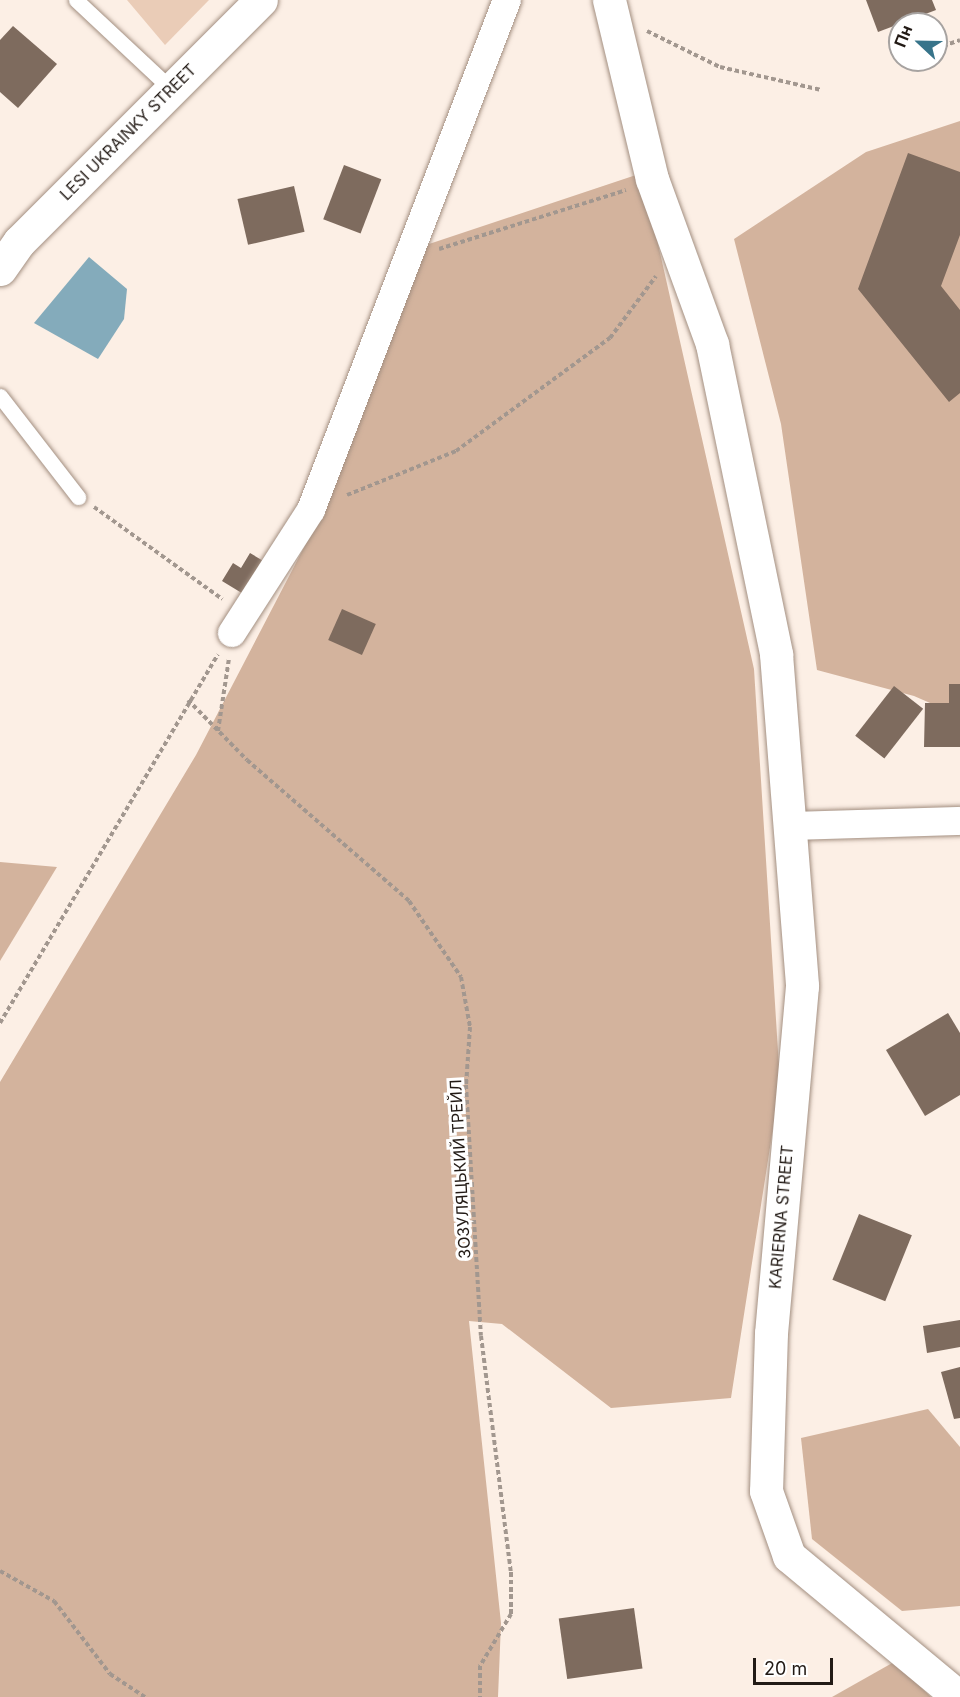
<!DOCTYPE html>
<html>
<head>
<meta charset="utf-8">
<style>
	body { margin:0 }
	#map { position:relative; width:960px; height:1697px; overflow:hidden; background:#fcefe5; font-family:Inter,sans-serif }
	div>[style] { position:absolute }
	.green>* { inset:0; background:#eaccb7 }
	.forest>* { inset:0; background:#d3b39d }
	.water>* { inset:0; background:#84abbb }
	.building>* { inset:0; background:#7e6b5e; transform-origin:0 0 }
	.path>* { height:4px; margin-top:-2px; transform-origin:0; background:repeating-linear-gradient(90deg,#a2978f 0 4.5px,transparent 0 7.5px) }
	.roads { filter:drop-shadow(0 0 2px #a38f81) drop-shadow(0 0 2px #a38f81) }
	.lane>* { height:15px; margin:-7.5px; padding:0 7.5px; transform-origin:7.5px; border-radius:7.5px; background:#fff }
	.street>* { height:28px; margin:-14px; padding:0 14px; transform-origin:14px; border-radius:14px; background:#fff }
	.secondary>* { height:33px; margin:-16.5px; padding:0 16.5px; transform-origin:16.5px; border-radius:16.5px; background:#fff }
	span { translate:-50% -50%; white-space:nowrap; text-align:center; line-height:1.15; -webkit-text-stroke:6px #fff; paint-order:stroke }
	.street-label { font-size:16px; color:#221a15 }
	.north { position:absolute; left:888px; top:12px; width:60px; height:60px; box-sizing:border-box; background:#fff; border:2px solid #a7a3a1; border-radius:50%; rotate:292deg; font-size:16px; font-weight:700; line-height:24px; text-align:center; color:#221a15 }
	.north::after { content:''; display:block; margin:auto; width:21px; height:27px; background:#37748a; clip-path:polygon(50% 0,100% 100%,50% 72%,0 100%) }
	.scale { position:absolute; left:753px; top:1658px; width:80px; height:27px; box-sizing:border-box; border:3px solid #221a15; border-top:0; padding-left:8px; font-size:18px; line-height:21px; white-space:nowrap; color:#221a15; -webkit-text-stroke:4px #fff; paint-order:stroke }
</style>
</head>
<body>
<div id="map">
	<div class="green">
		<div style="clip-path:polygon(127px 0,209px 0,165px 45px)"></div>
	</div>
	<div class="forest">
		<div style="clip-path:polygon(960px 121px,960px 716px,914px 696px,817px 670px,781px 424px,734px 239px,866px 152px)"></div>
		<div style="clip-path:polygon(642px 173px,754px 669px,780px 1083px,731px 1398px,611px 1408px,502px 1324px,469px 1321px,501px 1623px,498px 1697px,0 1697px,0 1082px,196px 755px,312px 532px,423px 246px)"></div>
		<div style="clip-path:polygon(0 862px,57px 867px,0 961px)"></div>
		<div style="clip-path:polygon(928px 1409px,960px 1447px,960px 1606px,902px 1611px,812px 1539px,801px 1438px)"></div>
		<div style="clip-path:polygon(894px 1662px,931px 1697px,832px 1697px)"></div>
	</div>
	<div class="water">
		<div style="clip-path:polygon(89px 257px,127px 289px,124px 319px,98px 359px,34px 323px)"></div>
	</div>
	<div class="building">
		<div style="clip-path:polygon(866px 0,932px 0,936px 10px,878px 32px)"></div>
		<div style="clip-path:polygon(13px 26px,57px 64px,18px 108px,0 92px,0 40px)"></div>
		<div style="clip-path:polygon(908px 153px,960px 172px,960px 235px,941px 286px,960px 310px,960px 393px,949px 402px,858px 289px)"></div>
		<div style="left:344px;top:165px;width:40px;height:58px;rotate:21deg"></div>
		<div style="left:294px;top:186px;width:47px;height:58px;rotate:77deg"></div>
		<div style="clip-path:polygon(250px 553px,265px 562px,245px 595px,222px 581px,233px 563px,241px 568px)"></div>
		<div style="left:342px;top:609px;width:37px;height:34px;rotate:24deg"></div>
		<div style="clip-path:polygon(949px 684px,960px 684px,960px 747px,924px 747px,925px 703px,949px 703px)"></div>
		<div style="left:894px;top:686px;width:37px;height:63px;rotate:38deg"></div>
		<div style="clip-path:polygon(948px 1013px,960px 1033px,960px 1095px,925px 1116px,886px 1050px)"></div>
		<div style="left:859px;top:1214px;width:57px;height:71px;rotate:22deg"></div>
		<div style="clip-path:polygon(960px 1320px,960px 1347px,927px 1353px,923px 1326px)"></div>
		<div style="clip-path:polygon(960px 1367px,960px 1418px,954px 1419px,941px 1372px)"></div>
		<div style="left:634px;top:1608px;width:61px;height:76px;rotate:82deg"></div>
	</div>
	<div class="path">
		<div style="left:647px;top:31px;width:81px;rotate:26.3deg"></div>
		<div style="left:720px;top:67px;width:104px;rotate:12.8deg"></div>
		<div style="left:943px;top:46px;width:18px;rotate:-19deg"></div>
		<div style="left:439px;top:249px;width:196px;rotate:-17.5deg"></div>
		<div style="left:347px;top:495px;width:118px;rotate:-22deg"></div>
		<div style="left:456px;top:451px;width:191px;rotate:-36.3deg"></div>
		<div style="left:610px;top:338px;width:77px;rotate:-53.4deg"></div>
		<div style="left:94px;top:507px;width:158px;rotate:35.7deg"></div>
		<div style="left:188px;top:700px;width:84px;rotate:45.5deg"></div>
		<div style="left:247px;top:760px;width:215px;rotate:41deg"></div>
		<div style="left:409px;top:901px;width:92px;rotate:55.6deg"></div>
		<div style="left:461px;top:977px;width:51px;rotate:79.8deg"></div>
		<div style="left:470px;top:1027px;width:58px;rotate:93.9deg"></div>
		<div style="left:466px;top:1085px;width:251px;rotate:86.6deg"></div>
		<div style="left:481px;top:1336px;width:238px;rotate:82.8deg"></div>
		<div style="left:511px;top:1572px;width:42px;rotate:90deg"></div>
		<div style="left:511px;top:1614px;width:61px;rotate:120.8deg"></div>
		<div style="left:480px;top:1666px;width:31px;rotate:90deg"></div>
		<div style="left:218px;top:731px;width:74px;rotate:-81.4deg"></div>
		<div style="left:0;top:1023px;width:428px;rotate:-59.4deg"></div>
		<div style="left:0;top:1571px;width:62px;rotate:29.1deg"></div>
		<div style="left:54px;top:1601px;width:92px;rotate:52.5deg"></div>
		<div style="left:110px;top:1674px;width:42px;rotate:33.3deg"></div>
	</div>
	<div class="roads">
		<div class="lane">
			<div style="left:76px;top:0;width:129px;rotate:43.1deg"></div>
			<div style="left:0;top:396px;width:128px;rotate:52.3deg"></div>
		</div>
		<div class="street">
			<div style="left:232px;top:633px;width:146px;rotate:-57.3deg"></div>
			<div style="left:311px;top:510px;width:546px;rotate:-68.98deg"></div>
			<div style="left:789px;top:826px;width:171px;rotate:-1.7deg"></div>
		</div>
		<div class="secondary">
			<div style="left:609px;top:0;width:184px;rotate:76.5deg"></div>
			<div style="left:652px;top:179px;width:176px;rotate:70deg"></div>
			<div style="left:712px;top:344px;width:317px;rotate:78.3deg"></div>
			<div style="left:776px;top:654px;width:333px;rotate:85.5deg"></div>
			<div style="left:802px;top:986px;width:348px;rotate:95.1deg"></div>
			<div style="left:771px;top:1333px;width:158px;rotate:91.8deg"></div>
			<div style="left:766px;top:1491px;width:69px;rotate:70.5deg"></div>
			<div style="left:789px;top:1556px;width:221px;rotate:39.7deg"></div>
			<div style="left:0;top:269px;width:33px;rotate:-55deg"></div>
			<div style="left:19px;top:242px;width:342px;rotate:-45deg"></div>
		</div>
	</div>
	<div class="street-label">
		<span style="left:128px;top:132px;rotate:-45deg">LESI UKRAINKY STREET</span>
		<span style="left:460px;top:1169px;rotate:-93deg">ЗОЗУЛЯЦЬКИЙ ТРЕЙЛ</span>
		<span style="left:781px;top:1217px;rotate:-85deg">KARIERNA STREET</span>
	</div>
	<div class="north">Пн</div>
	<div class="scale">20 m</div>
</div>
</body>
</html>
